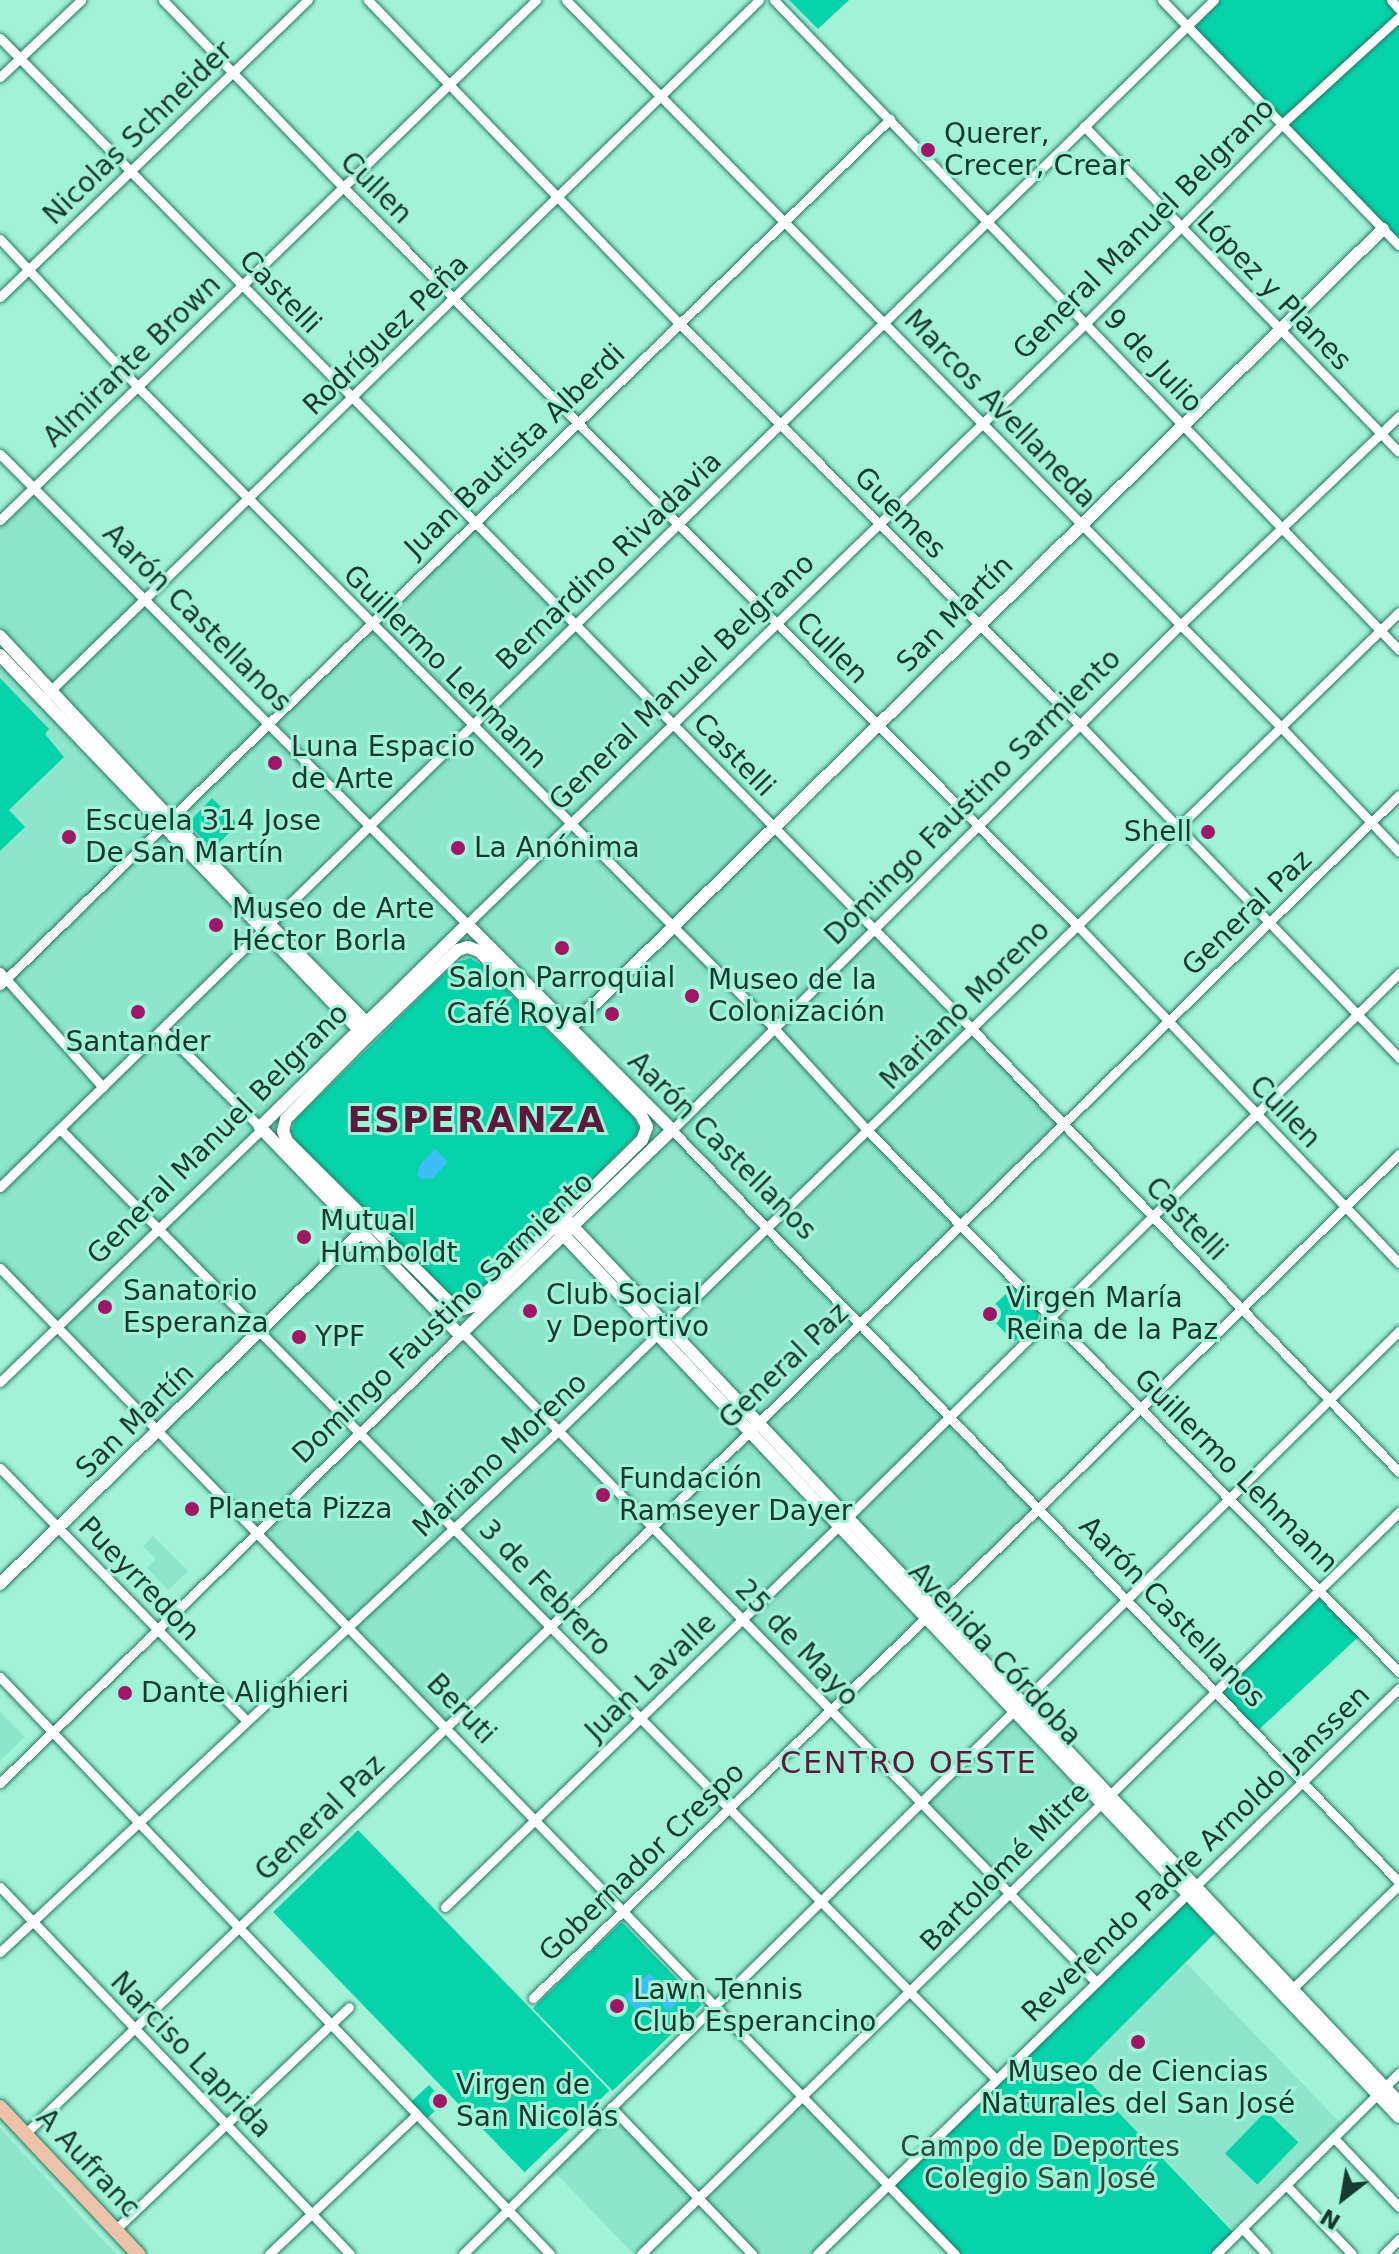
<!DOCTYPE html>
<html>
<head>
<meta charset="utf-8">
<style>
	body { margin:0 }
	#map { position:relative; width:1399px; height:2254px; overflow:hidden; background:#a2f2d8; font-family:"DejaVu Sans",sans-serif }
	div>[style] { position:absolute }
	.built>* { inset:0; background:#8de6cb; transform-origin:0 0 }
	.green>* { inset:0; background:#07d3aa; transform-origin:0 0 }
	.water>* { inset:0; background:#3ebef7; transform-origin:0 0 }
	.roads { filter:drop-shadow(0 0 2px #247862) drop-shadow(0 0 2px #247862) }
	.street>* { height:9px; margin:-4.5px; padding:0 4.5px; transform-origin:4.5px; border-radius:4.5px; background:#fff }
	.secondary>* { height:12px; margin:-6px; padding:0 6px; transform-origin:6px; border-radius:6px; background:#fff }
	.primary>* { height:14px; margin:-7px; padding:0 7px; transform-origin:7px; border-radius:7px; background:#ecc2a9 }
	.dots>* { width:22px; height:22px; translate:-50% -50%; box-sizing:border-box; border:4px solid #a2f2d8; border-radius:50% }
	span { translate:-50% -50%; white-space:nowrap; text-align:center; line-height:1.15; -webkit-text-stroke:6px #a2f2d8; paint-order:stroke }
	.street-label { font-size:28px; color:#183930 }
	.poi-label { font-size:28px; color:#183930 }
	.left { translate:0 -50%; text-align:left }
	.right { translate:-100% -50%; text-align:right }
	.park-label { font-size:28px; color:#2c4a40 }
	.neighbourhood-label { font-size:30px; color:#5a1a3b; letter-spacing:2px }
	.district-label { font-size:36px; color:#5a1a3b; font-weight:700; letter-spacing:2px }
	.north { position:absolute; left:1303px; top:2158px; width:80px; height:80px; -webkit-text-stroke:6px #a2f2d8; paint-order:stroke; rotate:211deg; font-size:22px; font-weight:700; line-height:32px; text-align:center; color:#183930 }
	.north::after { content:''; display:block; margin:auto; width:28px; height:36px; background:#183930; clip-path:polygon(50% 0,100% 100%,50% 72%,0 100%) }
</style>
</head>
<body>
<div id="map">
	<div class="built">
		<div style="clip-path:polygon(34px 488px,268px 723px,474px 521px,1064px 1124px,861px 1323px,1039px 1508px,831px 1712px,651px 1528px,446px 1725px,0 1267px,0 520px)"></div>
		<div style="clip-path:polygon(153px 1536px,188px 1571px,168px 1590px,147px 1568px,156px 1559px,143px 1546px)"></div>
		<div style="clip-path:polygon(0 1712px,25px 1737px,0 1761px)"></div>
		<div style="left:1012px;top:1718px;width:112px;height:119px;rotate:47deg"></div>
		<div style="left:1186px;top:1963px;width:223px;height:152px;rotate:46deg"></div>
		<div style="clip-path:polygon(804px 2104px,880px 2186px,811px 2254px,759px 2254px,706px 2199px)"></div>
		<div style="left:612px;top:2115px;width:114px;height:81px;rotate:46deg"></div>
		<div style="clip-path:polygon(0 2128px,95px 2232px,117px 2254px,0 2254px)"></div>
	</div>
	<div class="green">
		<div style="clip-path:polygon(789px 0,849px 0,818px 29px)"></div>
		<div style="clip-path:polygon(1214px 0,1391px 0,1399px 10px,1399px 245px,1187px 26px)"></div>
		<div style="clip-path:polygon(0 678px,49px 729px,45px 734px,64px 757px,9px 810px,25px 827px,0 851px)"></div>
		<div style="clip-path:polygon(212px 798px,238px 824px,213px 849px,190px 826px,190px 821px)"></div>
		<div style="clip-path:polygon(470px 958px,483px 966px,635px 1119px,640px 1131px,472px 1302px,465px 1303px,451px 1298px,298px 1144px,291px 1132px,295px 1120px,455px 963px)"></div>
		<div style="clip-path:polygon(1015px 1285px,1039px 1310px,1038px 1319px,1014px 1342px,989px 1316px,989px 1310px)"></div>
		<div style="left:1321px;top:1591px;width:59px;height:144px;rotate:47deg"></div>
		<div style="left:358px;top:1830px;width:362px;height:118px;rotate:46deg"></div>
		<div style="clip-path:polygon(1183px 1898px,1215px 1933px,1078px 2070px,1233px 2232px,1210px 2254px,955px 2254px,888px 2185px)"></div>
		<div style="left:622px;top:1922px;width:115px;height:124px;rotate:46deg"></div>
		<div style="left:429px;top:2085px;width:23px;height:28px;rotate:47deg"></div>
		<div style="left:1266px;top:2111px;width:45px;height:59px;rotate:44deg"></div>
	</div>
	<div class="water">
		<div style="clip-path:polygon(435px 1149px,448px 1162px,433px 1178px,421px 1179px,417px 1175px,420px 1165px)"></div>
		<div style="left:649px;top:1973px;width:23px;height:35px;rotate:45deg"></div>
		<div style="left:674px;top:1986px;width:15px;height:21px;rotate:48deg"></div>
	</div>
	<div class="roads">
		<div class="street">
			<div style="left:163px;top:0;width:260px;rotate:46.1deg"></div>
			<div style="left:343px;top:187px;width:1041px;rotate:45.16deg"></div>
			<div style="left:1077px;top:925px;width:467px;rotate:46.4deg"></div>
			<div style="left:368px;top:0;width:448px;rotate:46.1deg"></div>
			<div style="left:679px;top:323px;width:569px;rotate:45.07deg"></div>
			<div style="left:1081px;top:726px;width:460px;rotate:46.2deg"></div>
			<div style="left:566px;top:0;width:1018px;rotate:45.48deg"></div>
			<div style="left:1280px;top:726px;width:173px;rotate:46.6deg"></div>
			<div style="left:774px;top:0;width:902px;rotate:46.12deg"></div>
			<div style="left:1162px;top:0;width:341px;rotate:46deg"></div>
			<div style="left:1391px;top:0;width:12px;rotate:48deg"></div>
			<div style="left:0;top:38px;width:1388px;rotate:45.55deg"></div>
			<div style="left:972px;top:1029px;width:615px;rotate:46.05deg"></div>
			<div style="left:0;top:77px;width:112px;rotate:-43.5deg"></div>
			<div style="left:1084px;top:126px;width:453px;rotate:46deg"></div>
			<div style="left:0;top:239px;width:201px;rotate:47deg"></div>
			<div style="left:137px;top:386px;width:904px;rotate:45.22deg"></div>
			<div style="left:774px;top:1028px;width:139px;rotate:47.6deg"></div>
			<div style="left:868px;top:1131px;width:758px;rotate:45.53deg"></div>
			<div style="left:0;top:297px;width:428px;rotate:-44deg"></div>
			<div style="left:1399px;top:416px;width:303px;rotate:136.3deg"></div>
			<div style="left:1180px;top:625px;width:716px;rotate:135.17deg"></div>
			<div style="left:672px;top:1130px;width:1046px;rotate:45.97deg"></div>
			<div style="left:0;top:454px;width:663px;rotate:45.18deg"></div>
			<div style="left:467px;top:924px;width:864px;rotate:-44.16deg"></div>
			<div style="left:1087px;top:322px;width:278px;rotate:-45.4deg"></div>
			<div style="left:1282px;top:124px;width:159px;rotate:-42.4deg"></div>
			<div style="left:0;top:520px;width:747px;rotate:-44.13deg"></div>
			<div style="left:47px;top:694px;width:994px;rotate:-44.27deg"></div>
			<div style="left:0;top:972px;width:154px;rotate:48.2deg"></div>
			<div style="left:0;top:985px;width:1242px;rotate:-44.22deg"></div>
			<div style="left:162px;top:1029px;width:139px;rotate:45deg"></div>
			<div style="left:60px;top:1129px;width:1334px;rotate:45.43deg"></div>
			<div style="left:0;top:1187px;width:1698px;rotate:-44.36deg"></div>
			<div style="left:0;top:1268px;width:1373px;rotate:45.92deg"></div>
			<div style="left:465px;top:1335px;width:904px;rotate:45.72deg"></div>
			<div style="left:0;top:1382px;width:361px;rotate:-44deg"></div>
			<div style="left:0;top:1468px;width:352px;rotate:45.7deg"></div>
			<div style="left:0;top:1677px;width:797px;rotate:46.37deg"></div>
			<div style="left:0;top:1783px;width:642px;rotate:-44.24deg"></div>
			<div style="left:0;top:1887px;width:507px;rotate:46.36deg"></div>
			<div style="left:445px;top:1907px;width:559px;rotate:-44.06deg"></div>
			<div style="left:847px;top:1518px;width:776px;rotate:-44.63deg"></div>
			<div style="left:0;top:1952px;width:762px;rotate:-43.03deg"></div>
			<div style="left:557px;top:1432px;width:1175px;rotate:-44.24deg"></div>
			<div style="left:1292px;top:1989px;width:149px;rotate:-44.2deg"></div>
			<div style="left:533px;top:1998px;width:704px;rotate:-44.08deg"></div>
			<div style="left:1039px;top:1508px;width:505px;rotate:-44.52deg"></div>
			<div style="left:611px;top:2107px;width:204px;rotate:46.2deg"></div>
			<div style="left:25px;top:2134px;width:731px;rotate:-44deg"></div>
			<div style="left:551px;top:1626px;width:1187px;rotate:-44.42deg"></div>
			<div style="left:1334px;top:2138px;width:95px;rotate:46.7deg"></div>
			<div style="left:1286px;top:2185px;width:95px;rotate:46.3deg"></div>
			<div style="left:1242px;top:2228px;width:35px;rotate:47deg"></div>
			<div style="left:115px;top:2230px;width:323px;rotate:-43.6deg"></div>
			<div style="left:269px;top:2254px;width:202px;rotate:-43.4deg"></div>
			<div style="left:463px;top:2254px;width:1315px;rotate:-44.6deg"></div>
			<div style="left:641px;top:2254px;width:1061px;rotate:-44.39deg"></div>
			<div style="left:817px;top:2254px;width:812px;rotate:-44.2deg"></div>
			<div style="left:1216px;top:2254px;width:257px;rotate:-44.7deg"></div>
			<div style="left:1384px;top:2254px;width:21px;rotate:-45deg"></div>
		</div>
		<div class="secondary">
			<div style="left:0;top:636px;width:394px;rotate:47deg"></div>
			<div style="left:269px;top:924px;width:146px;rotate:45.3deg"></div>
			<div style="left:0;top:655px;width:525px;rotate:46.24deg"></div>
			<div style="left:467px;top:924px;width:291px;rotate:45.1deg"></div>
			<div style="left:672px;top:1130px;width:295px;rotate:136deg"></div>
			<div style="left:460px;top:1335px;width:289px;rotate:-133.9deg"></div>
			<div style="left:260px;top:1127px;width:290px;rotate:-44.4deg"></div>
			<div style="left:468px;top:947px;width:12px;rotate:20deg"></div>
			<div style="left:479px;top:951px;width:119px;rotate:45deg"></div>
			<div style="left:563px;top:1035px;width:112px;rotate:45.7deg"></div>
			<div style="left:641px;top:1115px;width:13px;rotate:63deg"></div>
			<div style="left:647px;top:1127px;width:14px;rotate:111deg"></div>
			<div style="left:642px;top:1140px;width:237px;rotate:135.5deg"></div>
			<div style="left:473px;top:1306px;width:10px;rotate:163deg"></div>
			<div style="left:463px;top:1309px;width:12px;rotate:-160deg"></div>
			<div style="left:452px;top:1305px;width:233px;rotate:-135.2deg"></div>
			<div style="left:287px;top:1141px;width:11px;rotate:-112deg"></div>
			<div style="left:283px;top:1131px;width:12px;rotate:-76deg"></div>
			<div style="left:286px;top:1119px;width:114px;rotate:-45.4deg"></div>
			<div style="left:366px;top:1038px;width:127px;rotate:-43.7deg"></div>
			<div style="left:458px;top:950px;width:10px;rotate:-17deg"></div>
			<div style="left:563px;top:1035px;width:1150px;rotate:-44.51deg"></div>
			<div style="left:564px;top:1217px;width:1217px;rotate:46.67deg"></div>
			<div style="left:555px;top:1226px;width:1227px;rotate:46.55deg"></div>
			<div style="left:0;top:1584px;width:508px;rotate:-44.28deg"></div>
		</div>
		<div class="primary">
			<div style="left:0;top:2107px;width:202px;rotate:46.8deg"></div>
		</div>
	</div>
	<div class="dots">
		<div style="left:928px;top:150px;background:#9e1665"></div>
		<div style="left:275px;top:763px;background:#9e1665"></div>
		<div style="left:1208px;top:832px;background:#9e1665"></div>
		<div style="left:69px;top:837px;background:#9e1665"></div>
		<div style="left:458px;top:848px;background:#9e1665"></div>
		<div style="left:216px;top:925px;background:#9e1665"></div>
		<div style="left:562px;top:948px;background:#9e1665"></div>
		<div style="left:692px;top:996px;background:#9e1665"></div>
		<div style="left:138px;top:1012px;background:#9e1665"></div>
		<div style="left:612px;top:1014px;background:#9e1665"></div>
		<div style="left:304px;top:1237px;background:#9e1665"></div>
		<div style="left:105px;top:1307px;background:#9e1665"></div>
		<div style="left:530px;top:1311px;background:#9e1665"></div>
		<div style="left:990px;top:1314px;background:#9e1665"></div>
		<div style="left:299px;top:1337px;background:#9e1665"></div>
		<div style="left:603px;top:1495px;background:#9e1665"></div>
		<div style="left:192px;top:1509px;background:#9e1665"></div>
		<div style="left:125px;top:1693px;background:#9e1665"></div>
		<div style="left:617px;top:2006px;background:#9e1665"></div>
		<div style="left:1138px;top:2042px;background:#9e1665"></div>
		<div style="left:440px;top:2101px;background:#9e1665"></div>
	</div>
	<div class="street-label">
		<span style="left:138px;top:133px;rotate:-44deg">Nicolas Schneider</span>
		<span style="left:376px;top:188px;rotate:45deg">Cullen</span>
		<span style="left:1144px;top:229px;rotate:-45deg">General Manuel Belgrano</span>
		<span style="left:1274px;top:291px;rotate:46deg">López y Planes</span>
		<span style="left:280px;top:292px;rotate:46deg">Castelli</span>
		<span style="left:386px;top:335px;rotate:-44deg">Rodríguez Peña</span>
		<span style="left:132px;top:361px;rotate:-44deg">Almirante Brown</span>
		<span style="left:1153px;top:361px;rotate:47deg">9 de Julio</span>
		<span style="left:1000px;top:409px;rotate:46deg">Marcos Avellaneda</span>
		<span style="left:515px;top:451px;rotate:-44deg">Juan Bautista Alberdi</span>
		<span style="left:900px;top:513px;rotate:45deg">Guemes</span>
		<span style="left:609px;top:561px;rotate:-44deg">Bernardino Rivadavia</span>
		<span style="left:955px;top:614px;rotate:-45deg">San Martín</span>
		<span style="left:197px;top:618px;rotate:45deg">Aarón Castellanos</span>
		<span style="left:832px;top:648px;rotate:45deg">Cullen</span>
		<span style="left:445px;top:667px;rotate:45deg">Guillermo Lehmann</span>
		<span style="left:682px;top:682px;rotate:-44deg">General Manuel Belgrano</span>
		<span style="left:734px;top:755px;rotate:46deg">Castelli</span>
		<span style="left:973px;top:797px;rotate:-45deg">Domingo Faustino Sarmiento</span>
		<span style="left:1247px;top:913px;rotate:-44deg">General Paz</span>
		<span style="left:965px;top:1005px;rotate:-45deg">Mariano Moreno</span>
		<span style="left:1285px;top:1112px;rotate:46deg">Cullen</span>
		<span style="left:218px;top:1134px;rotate:-45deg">General Manuel Belgrano</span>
		<span style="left:722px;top:1146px;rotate:45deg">Aarón Castellanos</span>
		<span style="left:1186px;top:1219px;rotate:46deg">Castelli</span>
		<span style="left:443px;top:1318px;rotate:-44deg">Domingo Faustino Sarmiento</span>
		<span style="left:784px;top:1366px;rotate:-44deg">General Paz</span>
		<span style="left:135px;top:1421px;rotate:-44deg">San Martín</span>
		<span style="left:500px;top:1455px;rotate:-43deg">Mariano Moreno</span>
		<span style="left:1236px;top:1471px;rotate:45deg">Guillermo Lehmann</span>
		<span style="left:139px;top:1579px;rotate:46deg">Pueyrredon</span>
		<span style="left:545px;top:1588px;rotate:46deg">3 de Febrero</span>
		<span style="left:1172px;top:1612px;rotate:46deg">Aarón Castellanos</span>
		<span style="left:797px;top:1643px;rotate:46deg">25 de Mayo</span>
		<span style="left:995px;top:1654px;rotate:47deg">Avenida Córdoba</span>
		<span style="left:651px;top:1677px;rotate:-44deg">Juan Lavalle</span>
		<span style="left:461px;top:1709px;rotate:46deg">Beruti</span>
		<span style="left:320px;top:1818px;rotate:-44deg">General Paz</span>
		<span style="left:1196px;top:1854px;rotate:-44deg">Reverendo Padre Arnoldo Janssen</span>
		<span style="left:642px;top:1862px;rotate:-44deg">Gobernador Crespo</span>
		<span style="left:1005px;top:1867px;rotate:-45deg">Bartolomé Mitre</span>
		<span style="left:191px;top:2055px;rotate:46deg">Narciso Laprida</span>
		<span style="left:88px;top:2163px;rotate:47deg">A Aufranc</span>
	</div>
	<div class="poi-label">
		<span class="left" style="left:944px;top:150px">Querer,<br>Crecer, Crear</span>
		<span class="left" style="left:291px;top:763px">Luna Espacio<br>de Arte</span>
		<span class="left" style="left:85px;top:837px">Escuela 314 Jose<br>De San Martín</span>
		<span class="right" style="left:1192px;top:832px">Shell</span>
		<span class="left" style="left:474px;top:848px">La Anónima</span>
		<span class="left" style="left:232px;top:925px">Museo de Arte<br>Héctor Borla</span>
		<span style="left:562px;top:978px">Salon Parroquial</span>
		<span class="left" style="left:708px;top:996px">Museo de la<br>Colonización</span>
		<span class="right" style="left:596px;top:1014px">Café Royal</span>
		<span style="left:138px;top:1042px">Santander</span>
		<span class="left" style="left:320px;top:1237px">Mutual<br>Humboldt</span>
		<span class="left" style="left:123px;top:1307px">Sanatorio<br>Esperanza</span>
		<span class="left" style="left:546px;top:1311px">Club Social<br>y Deportivo</span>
		<span class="left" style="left:1006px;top:1314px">Virgen María<br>Reina de la Paz</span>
		<span class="left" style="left:315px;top:1337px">YPF</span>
		<span class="left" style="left:619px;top:1495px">Fundación<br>Ramseyer Dayer</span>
		<span class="left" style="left:208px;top:1509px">Planeta Pizza</span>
		<span class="left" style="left:141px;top:1693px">Dante Alighieri</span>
		<span class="left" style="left:633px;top:2006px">Lawn Tennis<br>Club Esperancino</span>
		<span style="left:1138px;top:2088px">Museo de Ciencias<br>Naturales del San José</span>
		<span class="left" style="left:456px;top:2101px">Virgen de<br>San Nicolás</span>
	</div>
	<div class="park-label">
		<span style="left:1040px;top:2163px">Campo de Deportes<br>Colegio San José</span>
	</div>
	<div class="neighbourhood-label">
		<span style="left:909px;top:1763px">CENTRO OESTE</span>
	</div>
	<div class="district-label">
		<span style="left:477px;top:1120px">ESPERANZA</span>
	</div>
	<div class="north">N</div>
</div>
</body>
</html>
